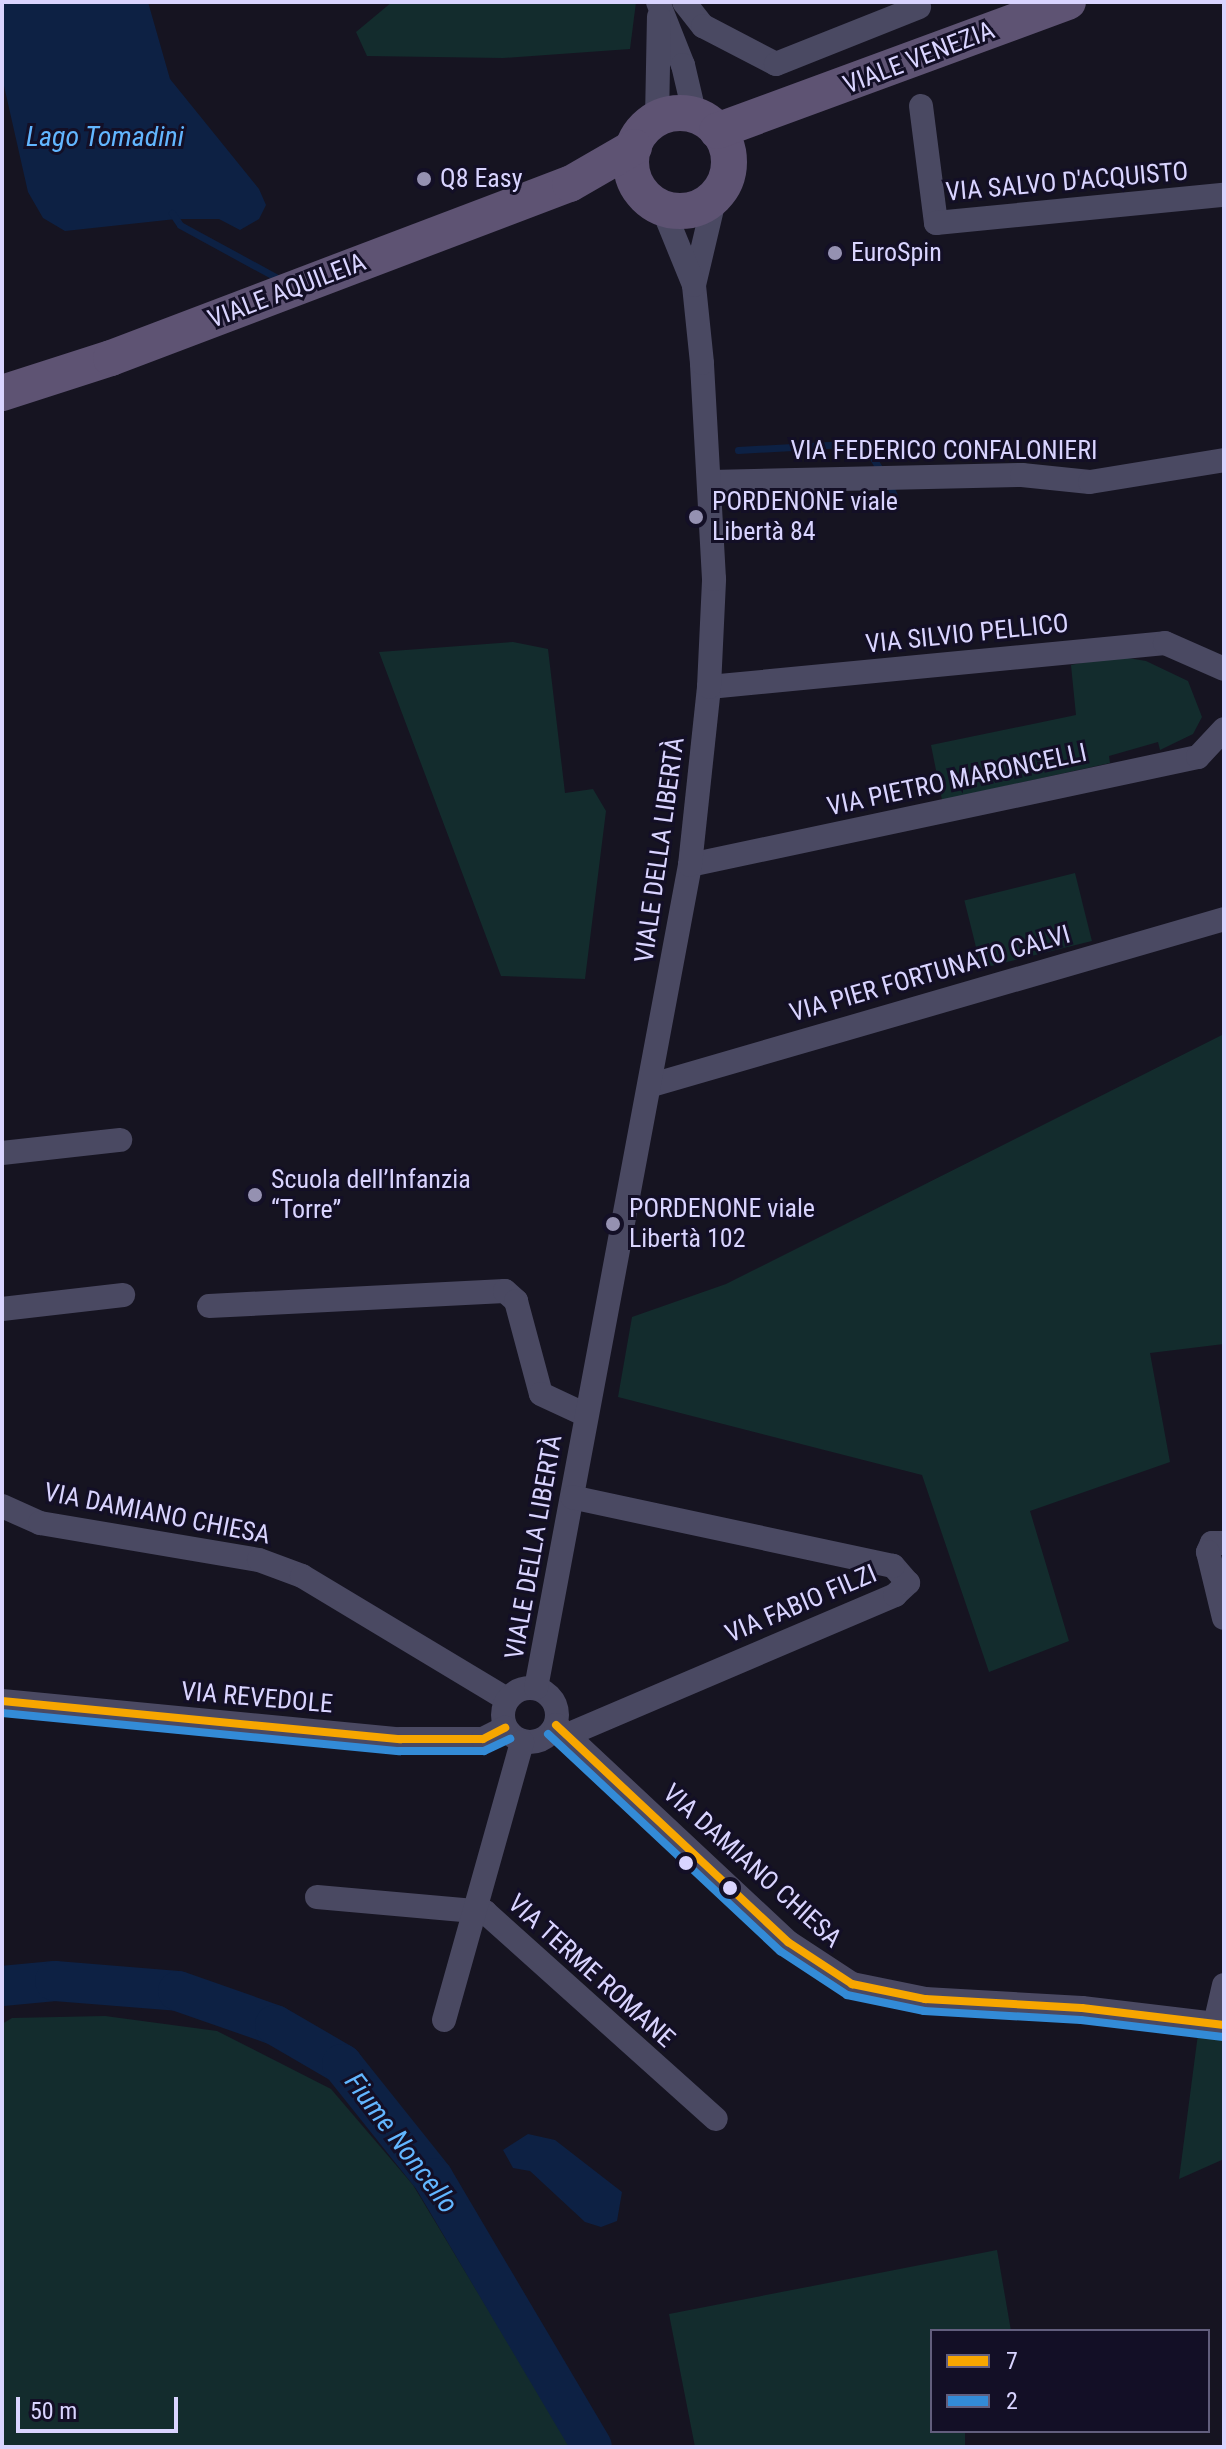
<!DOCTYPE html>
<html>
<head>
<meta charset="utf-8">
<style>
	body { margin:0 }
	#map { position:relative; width:1226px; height:2449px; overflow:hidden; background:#161421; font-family:"Roboto Condensed",sans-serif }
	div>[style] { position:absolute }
	.green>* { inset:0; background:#132c2d; transform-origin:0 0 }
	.water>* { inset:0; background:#0d2144 }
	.stream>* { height:7px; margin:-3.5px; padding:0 3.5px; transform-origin:3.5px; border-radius:3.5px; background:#0d2144 }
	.river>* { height:40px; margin:-20px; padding:0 20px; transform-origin:20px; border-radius:20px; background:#0d2144 }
	.minor>* { height:24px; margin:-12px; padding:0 12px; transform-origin:12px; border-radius:12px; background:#4a4962 }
	.minor>.ring { margin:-12px; padding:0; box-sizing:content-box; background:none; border:24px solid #4a4962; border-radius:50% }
	.primary>* { height:36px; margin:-18px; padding:0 18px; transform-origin:18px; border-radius:18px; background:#5e5373 }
	.primary>.ring { margin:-18px; padding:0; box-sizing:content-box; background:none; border:36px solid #5e5373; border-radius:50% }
	.bus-1>* { height:8px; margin:-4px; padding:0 4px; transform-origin:4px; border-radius:4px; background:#f7a600 }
	.bus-2>* { height:8px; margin:-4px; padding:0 4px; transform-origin:4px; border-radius:4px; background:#338bd7 }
	.dots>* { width:22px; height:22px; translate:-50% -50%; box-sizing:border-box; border:4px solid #130f26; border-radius:50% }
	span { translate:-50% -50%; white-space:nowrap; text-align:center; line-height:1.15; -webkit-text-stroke:6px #130f26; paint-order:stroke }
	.street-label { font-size:26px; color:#d9d4ff }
	.poi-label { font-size:26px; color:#d9d4ff }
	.left { translate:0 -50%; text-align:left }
	.water-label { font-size:28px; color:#62b6ff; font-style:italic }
	.frame { position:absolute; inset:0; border:4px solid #d9d4ff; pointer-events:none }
	.legend { position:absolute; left:930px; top:2329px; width:280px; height:104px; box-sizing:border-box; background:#130f26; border:2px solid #625e7d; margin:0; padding:10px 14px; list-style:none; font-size:24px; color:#d9d4ff }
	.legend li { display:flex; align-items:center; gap:16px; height:40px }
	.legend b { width:40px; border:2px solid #625e7d }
	.scale { position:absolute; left:16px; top:2397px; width:162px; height:36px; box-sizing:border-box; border:4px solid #d9d4ff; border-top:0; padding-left:10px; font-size:24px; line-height:28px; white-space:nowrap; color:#d9d4ff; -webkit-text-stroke:6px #130f26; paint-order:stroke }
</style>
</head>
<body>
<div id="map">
	<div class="green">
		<div style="clip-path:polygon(392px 2px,636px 2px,630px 49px,503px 58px,367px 56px,356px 32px)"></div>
		<div style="clip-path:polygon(513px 642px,548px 649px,565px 793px,593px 789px,606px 811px,585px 979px,501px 976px,379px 652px)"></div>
		<div style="clip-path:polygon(1116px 656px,1146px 661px,1188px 681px,1202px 717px,1193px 734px,1160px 750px,1158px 742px,1109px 756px,1110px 763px,942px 800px,931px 745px,1076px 715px,1071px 665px)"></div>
		<div style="left:1075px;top:873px;width:70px;height:114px;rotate:76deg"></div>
		<div style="clip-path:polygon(1224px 1034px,1224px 1344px,1150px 1353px,1170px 1462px,1030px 1511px,1069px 1641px,989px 1672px,922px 1475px,618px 1397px,632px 1317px,726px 1284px)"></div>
		<div style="clip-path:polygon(105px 2016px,217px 2031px,331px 2089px,413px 2185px,571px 2447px,2px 2447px,2px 2024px,12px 2018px)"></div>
		<div style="clip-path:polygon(1198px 2034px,1224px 2038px,1224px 2159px,1179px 2179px)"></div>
		<div style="clip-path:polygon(997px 2250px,1011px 2331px,932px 2331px,932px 2431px,976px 2431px,965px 2433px,965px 2447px,695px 2447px,669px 2314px)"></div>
	</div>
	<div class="water">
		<div style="clip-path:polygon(2px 2px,148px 2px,170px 79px,259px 189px,266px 205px,259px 219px,240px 230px,219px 219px,176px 219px,65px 231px,43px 218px,28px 192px,2px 77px)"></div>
		<div style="clip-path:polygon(528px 2134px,555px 2140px,622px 2192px,617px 2221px,601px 2227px,585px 2222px,530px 2171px,513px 2168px,503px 2150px)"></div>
	</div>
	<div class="stream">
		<div style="left:172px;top:213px;width:14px;rotate:56deg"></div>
		<div style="left:180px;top:225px;width:115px;rotate:28.6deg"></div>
		<div style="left:738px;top:450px;width:126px;rotate:-3.2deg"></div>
		<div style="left:864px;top:443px;width:29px;rotate:59deg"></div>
		<div style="left:890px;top:486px;width:13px;rotate:67deg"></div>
	</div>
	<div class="river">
		<div style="left:2px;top:1986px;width:53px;rotate:-5.4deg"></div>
		<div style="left:55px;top:1981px;width:123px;rotate:4.6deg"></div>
		<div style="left:178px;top:1991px;width:103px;rotate:19.3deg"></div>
		<div style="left:275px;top:2025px;width:78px;rotate:30.2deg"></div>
		<div style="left:342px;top:2064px;width:146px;rotate:51.4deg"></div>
		<div style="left:433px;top:2178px;width:312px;rotate:59.4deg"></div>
	</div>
	<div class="minor">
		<div style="left:658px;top:2px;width:68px;rotate:68.4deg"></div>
		<div style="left:683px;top:65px;width:52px;rotate:76.8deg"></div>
		<div style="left:684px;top:2px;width:31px;rotate:52deg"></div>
		<div style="left:703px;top:26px;width:82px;rotate:27.5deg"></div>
		<div style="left:776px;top:64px;width:154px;rotate:-21.7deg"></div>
		<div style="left:921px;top:106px;width:118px;rotate:82.7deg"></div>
		<div style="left:936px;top:223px;width:289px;rotate:-5.6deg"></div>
		<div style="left:657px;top:119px;width:102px;rotate:-88.9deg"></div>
		<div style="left:694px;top:285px;width:91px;rotate:-76.7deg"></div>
		<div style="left:711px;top:482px;width:311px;rotate:-1.3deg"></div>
		<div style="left:1022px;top:475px;width:68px;rotate:5.9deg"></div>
		<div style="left:1090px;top:482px;width:136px;rotate:-9.3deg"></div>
		<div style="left:709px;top:687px;width:458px;rotate:-5.5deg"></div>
		<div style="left:1165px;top:643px;width:64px;rotate:23.8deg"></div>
		<div style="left:690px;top:865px;width:519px;rotate:-12deg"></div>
		<div style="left:1198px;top:757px;width:38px;rotate:-47deg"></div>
		<div style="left:652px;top:1085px;width:596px;rotate:-16.18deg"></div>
		<div style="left:2px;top:1153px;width:119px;rotate:-6.3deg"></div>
		<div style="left:209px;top:1306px;width:296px;rotate:-2.9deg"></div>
		<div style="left:505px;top:1291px;width:15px;rotate:42deg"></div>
		<div style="left:516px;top:1301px;width:96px;rotate:75deg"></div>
		<div style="left:541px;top:1394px;width:50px;rotate:25deg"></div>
		<div style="left:2px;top:1309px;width:122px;rotate:-6.6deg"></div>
		<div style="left:2px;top:1506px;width:42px;rotate:24.1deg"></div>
		<div style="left:40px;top:1523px;width:222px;rotate:9.6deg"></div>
		<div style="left:259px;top:1560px;width:46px;rotate:20.4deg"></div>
		<div style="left:302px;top:1576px;width:239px;rotate:31deg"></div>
		<div style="left:1224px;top:1543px;width:12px;rotate:180deg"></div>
		<div style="left:1212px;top:1543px;width:10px;rotate:114deg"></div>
		<div style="left:1208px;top:1552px;width:68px;rotate:76.4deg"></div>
		<div class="ring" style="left:503px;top:1688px;width:30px;height:30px"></div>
		<div style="left:536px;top:1688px;width:837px;rotate:-79.4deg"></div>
		<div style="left:690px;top:865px;width:179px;rotate:-83.9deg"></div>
		<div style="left:709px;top:687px;width:108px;rotate:-87.3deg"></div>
		<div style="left:714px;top:579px;width:216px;rotate:-93.2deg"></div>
		<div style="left:702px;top:363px;width:78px;rotate:-95.9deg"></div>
		<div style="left:694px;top:285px;width:82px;rotate:-112.2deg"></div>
		<div style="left:2px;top:1701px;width:400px;rotate:5.5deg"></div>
		<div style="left:400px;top:1739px;width:83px"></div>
		<div style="left:483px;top:1739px;width:25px;rotate:-27deg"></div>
		<div style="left:556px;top:1725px;width:318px;rotate:43.1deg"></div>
		<div style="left:788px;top:1942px;width:77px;rotate:33.3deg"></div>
		<div style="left:852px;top:1984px;width:75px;rotate:11.6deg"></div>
		<div style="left:925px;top:1999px;width:157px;rotate:3.3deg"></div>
		<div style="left:1082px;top:2008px;width:143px;rotate:6.8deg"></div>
		<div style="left:567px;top:1735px;width:357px;rotate:-23.1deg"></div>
		<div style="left:895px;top:1595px;width:18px;rotate:-43deg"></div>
		<div style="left:908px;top:1583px;width:23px;rotate:-131deg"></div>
		<div style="left:893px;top:1566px;width:328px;rotate:-167.9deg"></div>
		<div style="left:317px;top:1897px;width:169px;rotate:5.1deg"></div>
		<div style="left:485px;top:1912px;width:310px;rotate:41.9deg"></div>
		<div style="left:444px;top:2020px;width:289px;rotate:-74.3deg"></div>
		<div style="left:1215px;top:2024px;width:40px;rotate:-77deg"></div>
	</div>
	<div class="primary">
		<div class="ring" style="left:631px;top:113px;width:62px;height:62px"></div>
		<div style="left:717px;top:131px;width:374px;rotate:-20.2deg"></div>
		<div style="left:2px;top:393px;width:114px;rotate:-17.8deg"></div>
		<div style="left:111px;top:358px;width:491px;rotate:-20.8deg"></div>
		<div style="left:570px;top:184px;width:74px;rotate:-30deg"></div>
	</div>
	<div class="bus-1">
		<div style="left:2px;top:1701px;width:400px;rotate:5.5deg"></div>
		<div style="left:400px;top:1739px;width:83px"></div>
		<div style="left:483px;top:1739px;width:25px;rotate:-27deg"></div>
		<div style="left:556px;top:1725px;width:318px;rotate:43.1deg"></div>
		<div style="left:788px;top:1942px;width:77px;rotate:33.3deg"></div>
		<div style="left:852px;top:1984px;width:75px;rotate:11.6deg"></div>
		<div style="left:925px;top:1999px;width:157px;rotate:3.3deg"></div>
		<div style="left:1082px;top:2008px;width:143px;rotate:6.8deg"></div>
	</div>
	<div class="bus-2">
		<div style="left:2px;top:1713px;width:399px;rotate:5.5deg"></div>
		<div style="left:399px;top:1751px;width:85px"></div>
		<div style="left:484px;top:1751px;width:29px;rotate:-25deg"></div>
		<div style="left:548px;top:1734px;width:318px;rotate:43.1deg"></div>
		<div style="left:780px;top:1951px;width:80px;rotate:33.3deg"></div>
		<div style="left:847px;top:1995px;width:79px;rotate:11.7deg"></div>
		<div style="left:924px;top:2011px;width:157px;rotate:3.3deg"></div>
		<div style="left:1081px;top:2020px;width:143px;rotate:6.8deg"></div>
	</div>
	<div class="dots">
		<div style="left:424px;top:179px;background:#9591b1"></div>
		<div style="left:835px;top:253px;background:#9591b1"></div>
		<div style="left:696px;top:517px;background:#9591b1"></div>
		<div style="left:255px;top:1195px;background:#9591b1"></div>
		<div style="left:613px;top:1224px;background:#9591b1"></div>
		<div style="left:686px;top:1863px;background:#d9d4ff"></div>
		<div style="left:730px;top:1888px;background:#d9d4ff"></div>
	</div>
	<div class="street-label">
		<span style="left:919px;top:58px;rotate:-21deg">VIALE VENEZIA</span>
		<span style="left:1067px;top:182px;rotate:-5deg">VIA SALVO D'ACQUISTO</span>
		<span style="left:287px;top:291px;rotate:-21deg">VIALE AQUILEIA</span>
		<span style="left:944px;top:451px">VIA FEDERICO CONFALONIERI</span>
		<span style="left:967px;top:634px;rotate:-6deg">VIA SILVIO PELLICO</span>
		<span style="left:957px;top:780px;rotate:-12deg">VIA PIETRO MARONCELLI</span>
		<span style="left:660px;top:850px;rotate:-82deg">VIALE DELLA LIBERTÀ</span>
		<span style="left:930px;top:974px;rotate:-16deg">VIA PIER FORTUNATO CALVI</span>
		<span style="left:157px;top:1514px;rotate:11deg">VIA DAMIANO CHIESA</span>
		<span style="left:534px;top:1547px;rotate:-80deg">VIALE DELLA LIBERTÀ</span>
		<span style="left:801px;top:1604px;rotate:-23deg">VIA FABIO FILZI</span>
		<span style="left:257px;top:1698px;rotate:5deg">VIA REVEDOLE</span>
		<span style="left:752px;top:1866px;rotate:42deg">VIA DAMIANO CHIESA</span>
		<span style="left:591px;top:1971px;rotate:42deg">VIA TERME ROMANE</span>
	</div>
	<div class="poi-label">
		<span class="left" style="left:440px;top:179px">Q8 Easy</span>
		<span class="left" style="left:851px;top:253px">EuroSpin</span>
		<span class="left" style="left:712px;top:517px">PORDENONE viale<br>Libertà 84</span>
		<span class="left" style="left:271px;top:1195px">Scuola dell’Infanzia<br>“Torre”</span>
		<span class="left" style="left:629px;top:1224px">PORDENONE viale<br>Libertà 102</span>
	</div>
	<div class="water-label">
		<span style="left:105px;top:137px">Lago Tomadini</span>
		<span style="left:401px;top:2143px;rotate:53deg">Fiume Noncello</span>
	</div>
	<div class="frame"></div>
	<ul class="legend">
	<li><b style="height:10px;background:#f7a600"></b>7</li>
	<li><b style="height:10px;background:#338bd7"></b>2</li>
	</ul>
	<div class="scale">50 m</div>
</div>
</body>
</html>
